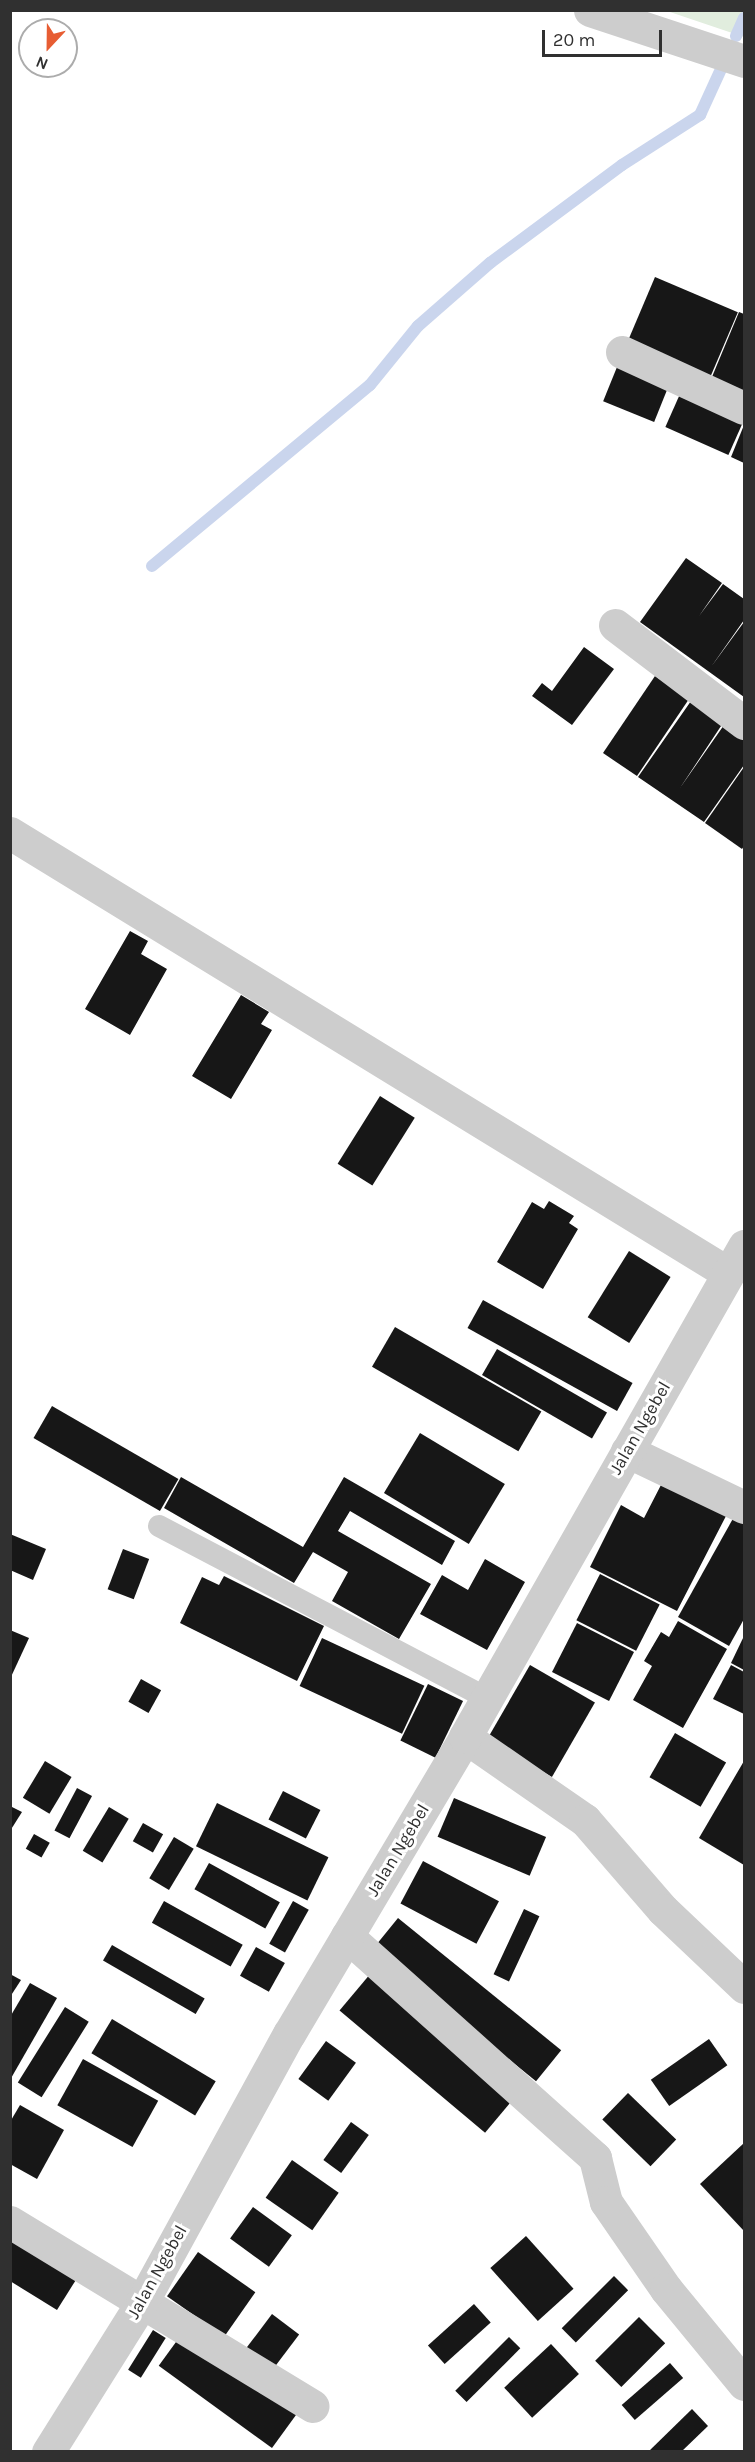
<!DOCTYPE html>
<html>
<head>
<meta charset="utf-8">
<style>
	body { margin:0 }
	#map { position:relative; width:755px; height:2462px; overflow:hidden; background:#fff; font-family:Karla,sans-serif }
	div>[style] { position:absolute }
	.green>* { inset:0; background:#e1edde }
	.stream>* { height:12px; margin:-6px; padding:0 6px; transform-origin:6px; border-radius:6px; background:#cad5ed }
	.building>* { inset:0; background:#171717; transform-origin:0 0 }
	.service>* { height:22px; margin:-11px; padding:0 11px; transform-origin:11px; border-radius:11px; background:#cdcdcd }
	.minor>* { height:33px; margin:-16.5px; padding:0 16.5px; transform-origin:16.5px; border-radius:16.5px; background:#cdcdcd }
	.tertiary>* { height:33px; margin:-16.5px; padding:0 16.5px; transform-origin:16.5px; border-radius:16.5px; background:#cdcdcd }
	span { translate:-50% -50%; white-space:nowrap; text-align:center; line-height:1.15; -webkit-text-stroke:6px #fff; paint-order:stroke }
	.street-label { font-size:18px; color:#303030 }
	.frame { position:absolute; inset:0; border:12px solid #303030; pointer-events:none }
	.north { position:absolute; left:18px; top:18px; width:60px; height:60px; box-sizing:border-box; background:#fff; border:2px solid #acacac; border-radius:50%; rotate:202deg; font-size:16px; font-weight:700; line-height:24px; text-align:center; color:#303030 }
	.north::after { content:''; display:block; margin:auto; width:21px; height:27px; background:#e75d33; clip-path:polygon(50% 0,100% 100%,50% 72%,0 100%) }
	.scale { position:absolute; left:542px; top:30px; width:120px; height:27px; box-sizing:border-box; border:3px solid #303030; border-top:0; padding-left:8px; font-size:18px; line-height:21px; white-space:nowrap; color:#303030; -webkit-text-stroke:4px #fff; paint-order:stroke }
</style>
</head>
<body>
<div id="map">
	<div class="green">
		<div style="clip-path:polygon(667px 11px,744px 11px,744px 37px)"></div>
	</div>
	<div class="stream">
		<div style="left:736px;top:36px;width:20px;rotate:-66deg"></div>
		<div style="left:152px;top:566px;width:283px;rotate:-39.7deg"></div>
		<div style="left:370px;top:385px;width:76px;rotate:-50.9deg"></div>
		<div style="left:418px;top:326px;width:96px;rotate:-41.2deg"></div>
		<div style="left:490px;top:263px;width:164px;rotate:-36.6deg"></div>
		<div style="left:622px;top:165px;width:93px;rotate:-32.7deg"></div>
		<div style="left:700px;top:115px;width:53px;rotate:-65.4deg"></div>
	</div>
	<div class="building">
		<div style="left:655px;top:277px;width:90px;height:77px;rotate:23deg"></div>
		<div style="clip-path:polygon(739px 312px,744px 314px,744px 399px,709px 384px)"></div>
		<div style="left:617px;top:367px;width:55px;height:37px;rotate:22deg"></div>
		<div style="left:680px;top:394px;width:69px;height:36px;rotate:24deg"></div>
		<div style="clip-path:polygon(744px 425px,744px 463px,731px 457px)"></div>
		<div style="clip-path:polygon(686px 558px,722px 583px,699px 616px,723px 584px,744px 599px,744px 620px,711px 667px,744px 622px,744px 697px,640px 622px)"></div>
		<div style="clip-path:polygon(584px 647px,614px 669px,572px 725px,532px 696px,542px 683px,552px 691px)"></div>
		<div style="left:655px;top:676px;width:41px;height:93px;rotate:34deg"></div>
		<div style="clip-path:polygon(691px 701px,723px 723px,680px 788px,724px 725px,744px 739px,744px 765px,704px 822px,638px 777px)"></div>
		<div style="clip-path:polygon(744px 767px,744px 846px,742px 849px,705px 823px)"></div>
		<div style="clip-path:polygon(130px 931px,148px 941px,141px 954px,167px 969px,130px 1035px,85px 1009px)"></div>
		<div style="clip-path:polygon(241px 995px,269px 1012px,261px 1024px,272px 1030px,231px 1099px,192px 1076px)"></div>
		<div style="left:380px;top:1096px;width:41px;height:80px;rotate:32deg"></div>
		<div style="clip-path:polygon(549px 1201px,574px 1216px,569px 1223px,578px 1229px,543px 1289px,497px 1262px,532px 1202px,544px 1209px)"></div>
		<div style="left:629px;top:1251px;width:49px;height:78px;rotate:32deg"></div>
		<div style="left:483px;top:1300px;width:171px;height:32px;rotate:29deg"></div>
		<div style="left:395px;top:1327px;width:169px;height:46px;rotate:30deg"></div>
		<div style="left:497px;top:1349px;width:127px;height:30px;rotate:30deg"></div>
		<div style="left:52px;top:1406px;width:146px;height:37px;rotate:30deg"></div>
		<div style="left:420px;top:1433px;width:99px;height:70px;rotate:31deg"></div>
		<div style="clip-path:polygon(181px 1477px,303px 1547px,344px 1477px,455px 1541px,442px 1565px,350px 1511px,338px 1531px,431px 1584px,399px 1639px,332px 1601px,348px 1572px,313px 1552px,294px 1583px,164px 1508px)"></div>
		<div style="clip-path:polygon(662px 1483px,726px 1516px,677px 1611px,590px 1567px,621px 1505px,644px 1518px)"></div>
		<div style="clip-path:polygon(735px 1515px,744px 1521px,744px 1619px,729px 1646px,678px 1617px)"></div>
		<div style="clip-path:polygon(10px 1534px,46px 1549px,33px 1580px,10px 1570px)"></div>
		<div style="left:123px;top:1549px;width:28px;height:43px;rotate:21deg"></div>
		<div style="clip-path:polygon(485px 1559px,525px 1582px,487px 1650px,420px 1614px,442px 1575px,468px 1590px)"></div>
		<div style="left:600px;top:1574px;width:67px;height:52px;rotate:27deg"></div>
		<div style="clip-path:polygon(224px 1576px,324px 1626px,297px 1681px,180px 1623px,202px 1577px,219px 1585px)"></div>
		<div style="clip-path:polygon(678px 1621px,727px 1649px,683px 1728px,633px 1700px,652px 1666px,644px 1661px,661px 1632px,669px 1637px)"></div>
		<div style="left:577px;top:1623px;width:64px;height:55px;rotate:27deg"></div>
		<div style="clip-path:polygon(10px 1630px,29px 1638px,10px 1679px)"></div>
		<div style="clip-path:polygon(744px 1636px,744px 1670px,731px 1663px)"></div>
		<div style="left:322px;top:1638px;width:113px;height:53px;rotate:25deg"></div>
		<div style="left:530px;top:1665px;width:75px;height:86px;rotate:30deg"></div>
		<div style="clip-path:polygon(731px 1665px,744px 1672px,744px 1714px,713px 1699px)"></div>
		<div style="left:141px;top:1679px;width:23px;height:26px;rotate:29deg"></div>
		<div style="left:428px;top:1684px;width:39px;height:63px;rotate:26deg"></div>
		<div style="left:675px;top:1733px;width:59px;height:51px;rotate:30deg"></div>
		<div style="left:45px;top:1761px;width:31px;height:43px;rotate:31deg"></div>
		<div style="clip-path:polygon(744px 1761px,744px 1865px,699px 1838px)"></div>
		<div style="left:77px;top:1788px;width:17px;height:48px;rotate:28deg"></div>
		<div style="left:283px;top:1791px;width:42px;height:32px;rotate:27deg"></div>
		<div style="left:454px;top:1798px;width:100px;height:42px;rotate:23deg"></div>
		<div style="left:217px;top:1803px;width:124px;height:48px;rotate:26deg"></div>
		<div style="clip-path:polygon(10px 1806px,22px 1812px,10px 1831px)"></div>
		<div style="left:109px;top:1807px;width:23px;height:51px;rotate:31deg"></div>
		<div style="left:143px;top:1823px;width:23px;height:21px;rotate:29deg"></div>
		<div style="left:34px;top:1834px;width:18px;height:17px;rotate:29deg"></div>
		<div style="left:174px;top:1837px;width:23px;height:48px;rotate:31deg"></div>
		<div style="left:423px;top:1861px;width:86px;height:48px;rotate:28deg"></div>
		<div style="left:209px;top:1863px;width:81px;height:30px;rotate:29deg"></div>
		<div style="left:164px;top:1901px;width:90px;height:25px;rotate:29deg"></div>
		<div style="left:293px;top:1901px;width:18px;height:49px;rotate:29deg"></div>
		<div style="left:524px;top:1909px;width:17px;height:72px;rotate:25deg"></div>
		<div style="left:398px;top:1918px;width:210px;height:40px;rotate:39deg"></div>
		<div style="left:112px;top:1945px;width:107px;height:18px;rotate:30deg"></div>
		<div style="left:256px;top:1947px;width:33px;height:33px;rotate:29deg"></div>
		<div style="left:371px;top:1973px;width:190px;height:49px;rotate:40deg"></div>
		<div style="clip-path:polygon(10px 1974px,21px 1980px,10px 1997px)"></div>
		<div style="clip-path:polygon(30px 1983px,57px 1998px,10px 2080px,10px 2017px)"></div>
		<div style="left:65px;top:2007px;width:28px;height:89px;rotate:32deg"></div>
		<div style="left:112px;top:2019px;width:121px;height:40px;rotate:31deg"></div>
		<div style="left:709px;top:2039px;width:32px;height:71px;rotate:55deg"></div>
		<div style="left:326px;top:2041px;width:37px;height:47px;rotate:36deg"></div>
		<div style="left:83px;top:2059px;width:86px;height:53px;rotate:29deg"></div>
		<div style="left:628px;top:2093px;width:67px;height:37px;rotate:44deg"></div>
		<div style="clip-path:polygon(20px 2105px,64px 2130px,37px 2179px,10px 2164px,10px 2122px)"></div>
		<div style="left:351px;top:2122px;width:22px;height:47px;rotate:36deg"></div>
		<div style="clip-path:polygon(744px 2143px,744px 2231px,700px 2184px)"></div>
		<div style="left:292px;top:2160px;width:57px;height:46px;rotate:35deg"></div>
		<div style="left:253px;top:2207px;width:48px;height:39px;rotate:36deg"></div>
		<div style="clip-path:polygon(10px 2233px,79px 2275px,57px 2310px,10px 2281px)"></div>
		<div style="left:526px;top:2236px;width:71px;height:48px;rotate:48deg"></div>
		<div style="left:198px;top:2252px;width:70px;height:54px;rotate:35deg"></div>
		<div style="left:614px;top:2276px;width:20px;height:74px;rotate:45deg"></div>
		<div style="left:474px;top:2304px;width:25px;height:62px;rotate:48deg"></div>
		<div style="left:272px;top:2314px;width:34px;height:43px;rotate:37deg"></div>
		<div style="left:639px;top:2317px;width:37px;height:62px;rotate:45deg"></div>
		<div style="left:153px;top:2330px;width:15px;height:47px;rotate:32deg"></div>
		<div style="left:184px;top:2331px;width:140px;height:43px;rotate:36deg"></div>
		<div style="left:509px;top:2337px;width:16px;height:76px;rotate:45deg"></div>
		<div style="left:551px;top:2344px;width:41px;height:64px;rotate:47deg"></div>
		<div style="left:670px;top:2363px;width:20px;height:64px;rotate:49deg"></div>
		<div style="clip-path:polygon(692px 2409px,708px 2426px,681px 2452px,648px 2452px)"></div>
	</div>
	<div class="service">
		<div style="left:159px;top:1526px;width:369px;rotate:27.7deg"></div>
	</div>
	<div class="minor">
		<div style="left:622px;top:352px;width:134px;rotate:24.7deg"></div>
		<div style="left:615px;top:625px;width:162px;rotate:37.2deg"></div>
		<div style="left:10px;top:833px;width:842px;rotate:31.5deg"></div>
		<div style="left:627px;top:1451px;width:130px;rotate:25.6deg"></div>
		<div style="left:465px;top:1737px;width:146px;rotate:34.7deg"></div>
		<div style="left:585px;top:1820px;width:119px;rotate:49.1deg"></div>
		<div style="left:663px;top:1910px;width:112px;rotate:43.5deg"></div>
		<div style="left:347px;top:1936px;width:333px;rotate:41.8deg"></div>
		<div style="left:595px;top:2158px;width:45px;rotate:76deg"></div>
		<div style="left:606px;top:2202px;width:106px;rotate:55.4deg"></div>
		<div style="left:666px;top:2289px;width:123px;rotate:50.6deg"></div>
		<div style="left:10px;top:2222px;width:354px;rotate:31.3deg"></div>
		<div style="left:48px;top:2452px;width:177px;rotate:-57.9deg"></div>
		<div style="left:142px;top:2302px;width:306px;rotate:-61.3deg"></div>
		<div style="left:289px;top:2034px;width:345px;rotate:-59.3deg"></div>
		<div style="left:465px;top:1737px;width:565px;rotate:-60.39deg"></div>
	</div>
	<div class="tertiary">
		<div style="left:590px;top:10px;width:162px;rotate:18.3deg"></div>
	</div>
	<div class="street-label">
		<span style="left:640px;top:1428px;rotate:-60deg">Jalan Ngebel</span>
		<span style="left:398px;top:1850px;rotate:-59deg">Jalan Ngebel</span>
		<span style="left:157px;top:2272px;rotate:-61deg">Jalan Ngebel</span>
	</div>
	<div class="frame"></div>
	<div class="north">N</div>
	<div class="scale">20 m</div>
</div>
</body>
</html>
